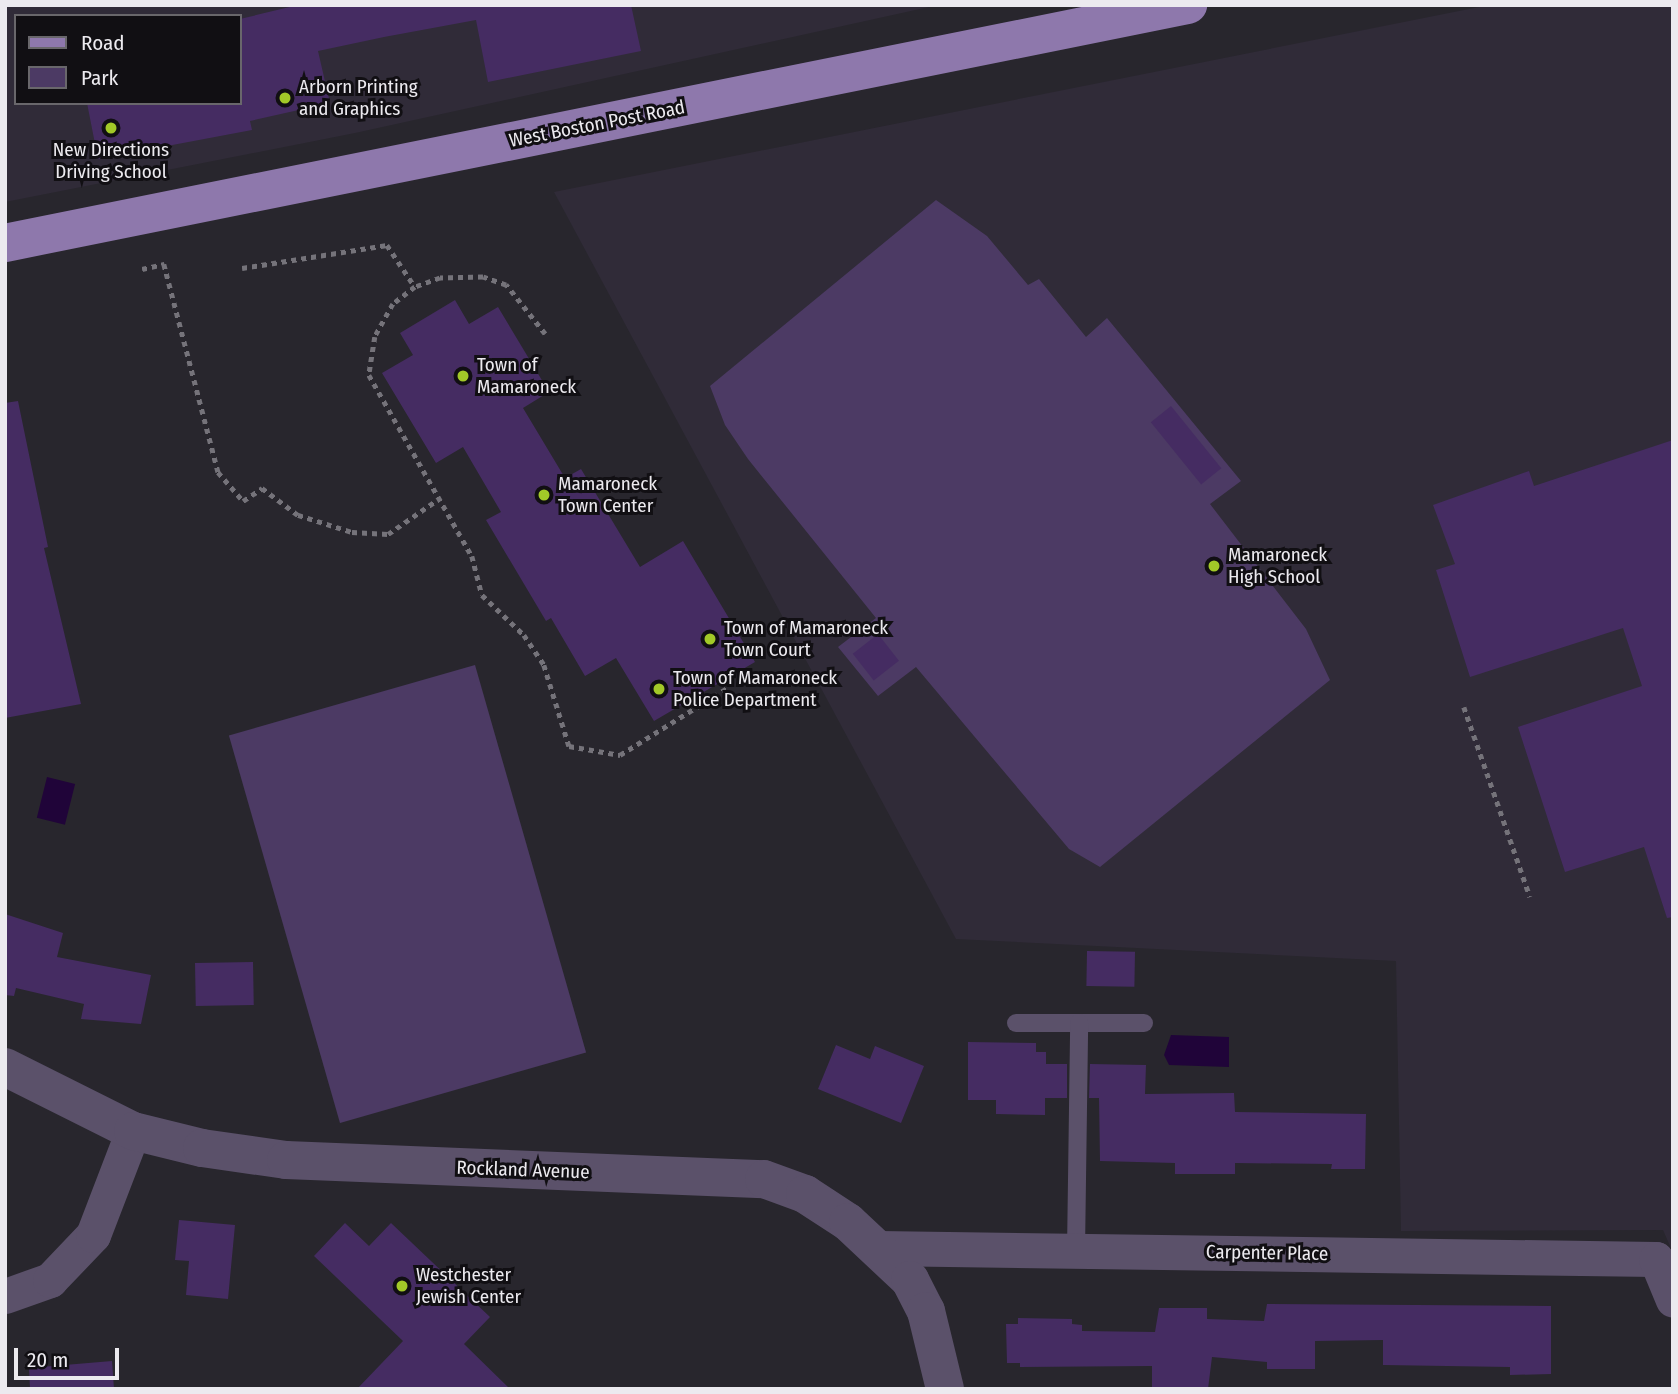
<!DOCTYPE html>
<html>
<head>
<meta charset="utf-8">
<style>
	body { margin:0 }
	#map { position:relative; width:1678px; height:1394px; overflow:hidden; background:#28262d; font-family:"Fira Sans Condensed",sans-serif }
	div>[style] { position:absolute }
	.built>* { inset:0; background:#302b38 }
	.green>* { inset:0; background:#4c3a64; transform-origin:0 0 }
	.water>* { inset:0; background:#200439; transform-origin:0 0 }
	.building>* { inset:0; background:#452c62; transform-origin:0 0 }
	.path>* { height:4.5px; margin-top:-2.25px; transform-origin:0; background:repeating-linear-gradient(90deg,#75737a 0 5px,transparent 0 10px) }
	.service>* { height:18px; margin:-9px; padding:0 9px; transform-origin:9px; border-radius:9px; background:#5b516a }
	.minor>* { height:35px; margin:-17.5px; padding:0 17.5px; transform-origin:17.5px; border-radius:17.5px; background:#5b516a }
	.tertiary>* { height:38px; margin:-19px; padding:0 19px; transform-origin:19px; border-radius:19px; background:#5b516a }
	.primary>* { height:38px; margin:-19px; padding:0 19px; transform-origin:19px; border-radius:19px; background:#8e78ac }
	.dots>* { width:19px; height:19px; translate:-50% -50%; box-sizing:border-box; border:4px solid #110f13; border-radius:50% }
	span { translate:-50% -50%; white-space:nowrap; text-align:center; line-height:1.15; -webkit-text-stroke:6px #110f13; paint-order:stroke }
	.poi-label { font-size:19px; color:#eceaef }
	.left { translate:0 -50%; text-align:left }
	.street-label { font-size:19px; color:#eceaef }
	.frame { position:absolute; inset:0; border:7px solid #eceaef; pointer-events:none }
	.legend { position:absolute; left:14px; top:14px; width:228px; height:91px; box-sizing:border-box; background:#110f13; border:2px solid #69676b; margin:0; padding:9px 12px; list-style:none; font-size:21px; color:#eceaef }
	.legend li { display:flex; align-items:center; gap:14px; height:35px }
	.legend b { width:35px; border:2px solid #69676b }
	.scale { position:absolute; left:14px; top:1348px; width:105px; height:32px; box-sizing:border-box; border:4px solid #eceaef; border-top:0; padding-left:9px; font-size:21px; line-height:24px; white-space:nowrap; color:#eceaef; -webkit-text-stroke:5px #110f13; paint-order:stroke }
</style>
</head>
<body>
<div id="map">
	<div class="built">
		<div style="clip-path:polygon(evenodd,5px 5px,938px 5px,355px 133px,5px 202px,5px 5px,16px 16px,240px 16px,240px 103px,16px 103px,16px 16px)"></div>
		<div style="clip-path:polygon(1489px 5px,1673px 5px,1673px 1253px,1663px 1230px,1401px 1231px,1396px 961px,956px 939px,554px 192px)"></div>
	</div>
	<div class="green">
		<div style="clip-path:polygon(936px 200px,987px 236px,1028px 285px,1039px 279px,1086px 337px,1107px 318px,1241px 481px,1210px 504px,1306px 629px,1330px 680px,1100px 867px,1069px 849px,916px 667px,878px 696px,838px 647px,876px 618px,748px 459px,725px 425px,710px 386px)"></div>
		<div style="left:475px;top:665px;width:403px;height:256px;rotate:74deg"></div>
	</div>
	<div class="water">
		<div style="left:47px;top:777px;width:29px;height:42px;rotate:14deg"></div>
		<div style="clip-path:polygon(1171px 1035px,1229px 1037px,1229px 1067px,1169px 1065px,1164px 1055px)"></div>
	</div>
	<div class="building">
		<div style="clip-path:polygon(298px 5px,631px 5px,641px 51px,488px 82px,476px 20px,384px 37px,318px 51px,330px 103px,250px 121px,252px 130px,98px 159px,87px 103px,240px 103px,240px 19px)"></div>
		<div style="clip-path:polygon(455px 300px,469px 324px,498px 307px,549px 392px,523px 408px,565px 478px,581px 469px,640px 567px,683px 541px,755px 662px,654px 721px,616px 658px,585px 676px,551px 618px,546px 621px,486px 520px,501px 512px,463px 447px,436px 463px,382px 373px,413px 355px,400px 333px)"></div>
		<div style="clip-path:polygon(18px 401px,48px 547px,44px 548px,81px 704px,5px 718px,5px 403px)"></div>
		<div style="left:1171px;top:406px;width:80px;height:26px;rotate:51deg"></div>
		<div style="clip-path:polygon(1673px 440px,1673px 917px,1667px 918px,1644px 847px,1565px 872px,1518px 727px,1642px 686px,1623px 628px,1470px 677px,1436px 570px,1455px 564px,1433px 505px,1529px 471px,1534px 486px)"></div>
		<div style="left:878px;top:634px;width:34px;height:32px;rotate:52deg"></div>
		<div style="clip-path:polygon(5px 914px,63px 933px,57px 957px,151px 975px,141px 1024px,81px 1019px,84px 1004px,16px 988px,14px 996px,5px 995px)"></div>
		<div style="left:1087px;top:951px;width:48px;height:35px;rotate:1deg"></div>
		<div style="left:253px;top:962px;width:43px;height:58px;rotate:89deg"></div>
		<div style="clip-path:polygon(968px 1042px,1036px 1043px,1036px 1052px,1046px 1052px,1046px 1064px,1067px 1064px,1067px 1098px,1045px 1098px,1045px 1115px,996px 1114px,996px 1100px,968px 1100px)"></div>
		<div style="clip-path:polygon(836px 1045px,870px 1059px,875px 1046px,924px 1066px,901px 1123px,818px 1089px)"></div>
		<div style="clip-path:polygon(1090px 1064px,1146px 1065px,1145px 1094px,1234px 1093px,1235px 1112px,1366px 1114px,1365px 1169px,1331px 1169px,1332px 1164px,1235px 1163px,1235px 1174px,1175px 1174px,1175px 1163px,1100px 1161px,1099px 1098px,1089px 1098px)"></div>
		<div style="clip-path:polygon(179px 1220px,235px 1225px,228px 1299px,186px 1295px,189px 1261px,175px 1260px)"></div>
		<div style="clip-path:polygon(345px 1223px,369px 1246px,391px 1223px,490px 1317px,464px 1344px,510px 1389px,357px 1389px,403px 1341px,314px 1256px)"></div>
		<div style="clip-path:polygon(1267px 1304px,1551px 1306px,1551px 1374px,1510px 1375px,1510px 1367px,1383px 1365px,1383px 1340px,1315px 1341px,1315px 1369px,1267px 1369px,1267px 1362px,1212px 1357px,1208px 1389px,1152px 1389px,1152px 1366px,1020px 1367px,1020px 1363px,1007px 1363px,1006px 1324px,1018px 1324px,1018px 1318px,1072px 1319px,1072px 1324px,1082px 1325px,1082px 1331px,1155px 1332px,1159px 1308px,1207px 1308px,1207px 1319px,1264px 1321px)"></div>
		<div style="clip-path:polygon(112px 1361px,114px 1389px,30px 1389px,29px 1368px)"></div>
	</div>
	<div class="path">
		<div style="left:242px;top:268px;width:147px;rotate:-9deg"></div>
		<div style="left:387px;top:245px;width:50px;rotate:56.3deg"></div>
		<div style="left:142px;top:269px;width:23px;rotate:-13deg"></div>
		<div style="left:164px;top:264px;width:215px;rotate:75.4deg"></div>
		<div style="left:218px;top:472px;width:38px;rotate:49deg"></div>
		<div style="left:243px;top:501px;width:23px;rotate:-34deg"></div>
		<div style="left:262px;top:488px;width:45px;rotate:36.9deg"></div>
		<div style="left:298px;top:515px;width:57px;rotate:17.5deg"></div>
		<div style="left:352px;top:532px;width:36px;rotate:3deg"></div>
		<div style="left:388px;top:534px;width:63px;rotate:-34.7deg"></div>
		<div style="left:545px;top:334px;width:63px;rotate:-128.5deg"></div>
		<div style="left:506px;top:285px;width:24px;rotate:-161deg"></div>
		<div style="left:483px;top:277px;width:43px;rotate:178.7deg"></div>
		<div style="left:440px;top:278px;width:27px;rotate:160deg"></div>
		<div style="left:415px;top:287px;width:28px;rotate:142deg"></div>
		<div style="left:393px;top:304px;width:38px;rotate:119deg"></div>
		<div style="left:375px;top:337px;width:38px;rotate:99deg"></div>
		<div style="left:369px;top:375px;width:208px;rotate:60.4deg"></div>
		<div style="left:472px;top:556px;width:40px;rotate:75.6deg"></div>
		<div style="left:482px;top:595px;width:58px;rotate:43.6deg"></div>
		<div style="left:524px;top:635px;width:36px;rotate:56deg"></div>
		<div style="left:544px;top:665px;width:85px;rotate:72.8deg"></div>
		<div style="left:569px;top:746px;width:52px;rotate:10deg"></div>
		<div style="left:620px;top:755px;width:128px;rotate:-32deg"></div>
		<div style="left:1464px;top:707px;width:201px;rotate:70.8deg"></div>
	</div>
	<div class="service">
		<div style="left:1016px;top:1023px;width:128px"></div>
		<div style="left:1076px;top:1251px;width:228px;rotate:-89.2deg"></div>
	</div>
	<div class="minor">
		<div style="left:878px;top:1248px;width:778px;rotate:0.81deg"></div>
		<div style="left:1656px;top:1259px;width:44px;rotate:67.5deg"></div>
		<div style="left:5px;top:1296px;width:48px;rotate:-19.6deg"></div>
		<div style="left:50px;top:1280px;width:62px;rotate:-46.3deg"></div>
		<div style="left:93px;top:1235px;width:111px;rotate:-69deg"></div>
	</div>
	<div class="tertiary">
		<div style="left:5px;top:1067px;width:143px;rotate:26.6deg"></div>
		<div style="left:133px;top:1131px;width:71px;rotate:13.8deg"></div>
		<div style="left:202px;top:1148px;width:85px;rotate:8.1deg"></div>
		<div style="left:286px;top:1160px;width:478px;rotate:2.3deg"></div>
		<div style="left:764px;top:1179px;width:44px;rotate:20.1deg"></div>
		<div style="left:805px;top:1194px;width:51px;rotate:33.1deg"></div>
		<div style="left:848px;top:1222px;width:85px;rotate:43.1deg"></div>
		<div style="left:910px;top:1280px;width:35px;rotate:63deg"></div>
		<div style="left:926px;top:1311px;width:80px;rotate:76.3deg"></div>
	</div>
	<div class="primary">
		<div style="left:5px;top:243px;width:1207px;rotate:-11.38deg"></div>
	</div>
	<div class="dots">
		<div style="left:285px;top:98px;background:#a2c928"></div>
		<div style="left:111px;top:128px;background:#a2c928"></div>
		<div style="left:463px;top:376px;background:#a2c928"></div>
		<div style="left:544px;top:495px;background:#a2c928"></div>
		<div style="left:1214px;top:566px;background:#a2c928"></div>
		<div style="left:710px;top:639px;background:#a2c928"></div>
		<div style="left:659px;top:689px;background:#a2c928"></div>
		<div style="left:402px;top:1286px;background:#a2c928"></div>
	</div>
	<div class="poi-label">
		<span class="left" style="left:299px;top:98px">Arborn Printing<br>and Graphics</span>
		<span style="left:111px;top:161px">New Directions<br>Driving School</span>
		<span class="left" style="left:477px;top:376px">Town of<br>Mamaroneck</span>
		<span class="left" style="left:558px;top:495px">Mamaroneck<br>Town Center</span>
		<span class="left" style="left:1228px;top:566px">Mamaroneck<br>High School</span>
		<span class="left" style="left:724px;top:639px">Town of Mamaroneck<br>Town Court</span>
		<span class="left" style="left:673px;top:689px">Town of Mamaroneck<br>Police Department</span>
		<span class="left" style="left:416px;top:1286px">Westchester<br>Jewish Center</span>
	</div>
	<div class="street-label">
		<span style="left:597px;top:124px;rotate:-11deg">West Boston Post Road</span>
		<span style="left:523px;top:1170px;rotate:2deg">Rockland Avenue</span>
		<span style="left:1267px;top:1253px;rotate:1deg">Carpenter Place</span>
	</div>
	<div class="frame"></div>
	<ul class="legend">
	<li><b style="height:9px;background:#8e78ac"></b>Road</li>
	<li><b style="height:19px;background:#4c3a64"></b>Park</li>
	</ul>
	<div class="scale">20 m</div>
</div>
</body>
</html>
